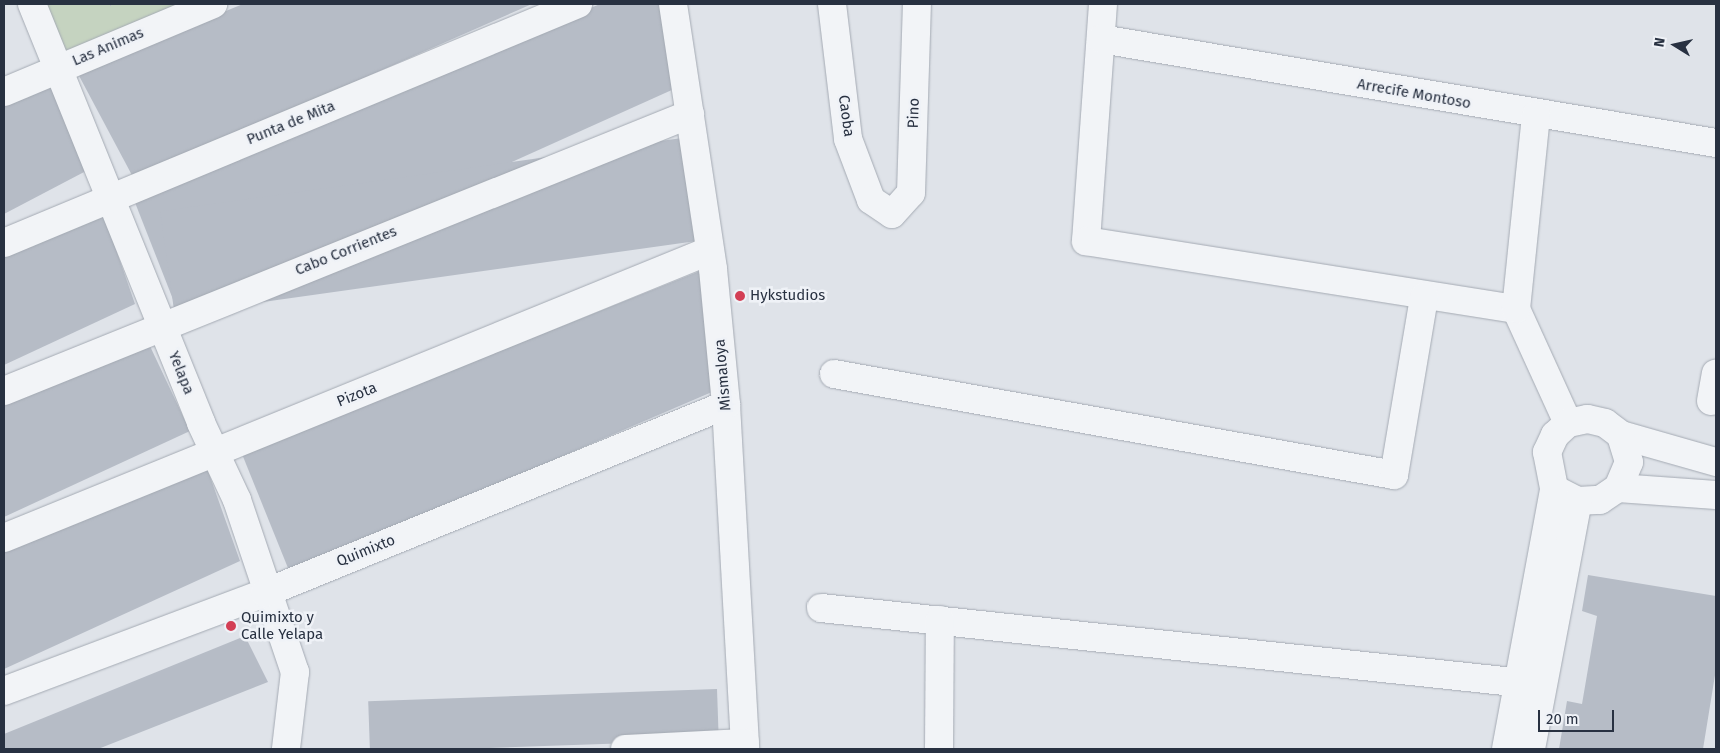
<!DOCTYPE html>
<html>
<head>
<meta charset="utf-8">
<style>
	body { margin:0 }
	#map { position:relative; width:1720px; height:753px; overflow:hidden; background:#dfe3e9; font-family:"Fira Sans",sans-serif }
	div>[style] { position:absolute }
	.green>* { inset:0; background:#c5d3c0 }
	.building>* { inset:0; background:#b6bcc6; transform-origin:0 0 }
	.path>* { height:3px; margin-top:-1.5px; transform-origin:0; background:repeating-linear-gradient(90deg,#bdc1c8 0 4px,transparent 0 8px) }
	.roads { filter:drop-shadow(0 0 1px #a4aab3) drop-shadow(0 0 1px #a4aab3) }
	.minor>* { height:28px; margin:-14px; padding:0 14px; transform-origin:14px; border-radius:14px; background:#f2f4f7 }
	.dots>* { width:14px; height:14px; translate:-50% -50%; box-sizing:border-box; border:2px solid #eff2f7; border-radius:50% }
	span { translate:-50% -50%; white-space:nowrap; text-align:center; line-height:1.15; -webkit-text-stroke:5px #eff2f7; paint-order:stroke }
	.street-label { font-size:15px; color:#283141 }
	.poi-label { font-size:15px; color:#283141 }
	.left { translate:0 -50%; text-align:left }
	.frame { position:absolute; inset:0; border:5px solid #283141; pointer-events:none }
	.north { position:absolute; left:1650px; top:20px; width:50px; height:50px; -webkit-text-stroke:4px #eff2f7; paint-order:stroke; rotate:280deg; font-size:14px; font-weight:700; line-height:20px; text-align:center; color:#283141 }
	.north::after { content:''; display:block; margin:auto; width:18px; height:22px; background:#283141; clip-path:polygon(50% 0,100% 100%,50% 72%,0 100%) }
	.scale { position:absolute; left:1538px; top:710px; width:76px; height:22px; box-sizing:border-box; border:2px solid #283141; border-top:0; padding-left:6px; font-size:15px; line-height:18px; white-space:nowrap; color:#283141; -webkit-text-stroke:4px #eff2f7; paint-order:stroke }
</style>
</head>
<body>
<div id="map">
	<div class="green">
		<div style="clip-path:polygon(40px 4px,200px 4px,64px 60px)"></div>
	</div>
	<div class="building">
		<div style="clip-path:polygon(243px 4px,532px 4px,134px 179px,77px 72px)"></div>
		<div style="clip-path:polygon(600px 4px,659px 4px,674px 89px,178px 312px,134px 200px)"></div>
		<div style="clip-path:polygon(50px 83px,86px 171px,4px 214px,4px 102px)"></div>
		<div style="left:682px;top:138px;width:104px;height:527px;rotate:82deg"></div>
		<div style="clip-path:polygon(103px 212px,135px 304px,4px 365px,4px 255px)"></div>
		<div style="clip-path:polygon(700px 271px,712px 392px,290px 573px,242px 454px)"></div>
		<div style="clip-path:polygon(149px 344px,190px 431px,4px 517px,4px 406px)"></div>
		<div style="clip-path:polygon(207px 468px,240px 561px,4px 669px,4px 552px)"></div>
		<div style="clip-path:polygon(1588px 575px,1716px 596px,1716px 669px,1703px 749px,1559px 749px,1567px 701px,1582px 704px,1597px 616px,1582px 611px)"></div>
		<div style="clip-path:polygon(245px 636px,268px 682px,98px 749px,4px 749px,4px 734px)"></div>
		<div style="left:717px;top:689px;width:51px;height:349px;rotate:88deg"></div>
	</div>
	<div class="path">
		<div style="left:110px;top:4px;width:1px"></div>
	</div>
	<div class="roads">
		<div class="minor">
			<div style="left:32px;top:4px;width:452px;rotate:68deg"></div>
			<div style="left:201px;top:423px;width:85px;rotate:64.9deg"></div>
			<div style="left:237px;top:500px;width:182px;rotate:71.4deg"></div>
			<div style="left:295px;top:672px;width:78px;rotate:96.7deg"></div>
			<div style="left:673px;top:4px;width:268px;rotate:81.4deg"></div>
			<div style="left:713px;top:269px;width:137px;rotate:84.5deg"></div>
			<div style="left:726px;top:405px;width:345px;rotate:86.8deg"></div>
			<div style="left:832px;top:4px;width:136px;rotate:83.2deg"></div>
			<div style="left:848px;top:139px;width:65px;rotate:69.3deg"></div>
			<div style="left:871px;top:200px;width:25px;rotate:34deg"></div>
			<div style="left:892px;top:214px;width:28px;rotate:-48deg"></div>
			<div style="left:911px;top:193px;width:189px;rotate:-88.2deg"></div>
			<div style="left:1103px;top:4px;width:238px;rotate:94.1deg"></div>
			<div style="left:1086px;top:241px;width:435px;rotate:9deg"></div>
			<div style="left:1516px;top:309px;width:125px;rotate:65.5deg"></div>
			<div style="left:1101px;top:39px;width:624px;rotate:9.6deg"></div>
			<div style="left:4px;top:92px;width:227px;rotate:-22.8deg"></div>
			<div style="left:4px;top:243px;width:622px;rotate:-22.61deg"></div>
			<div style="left:1516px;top:309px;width:195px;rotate:-84.1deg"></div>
			<div style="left:834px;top:374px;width:569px;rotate:10.22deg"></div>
			<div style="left:1394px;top:475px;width:181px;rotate:-80.4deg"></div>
			<div style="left:4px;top:391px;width:740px;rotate:-21.99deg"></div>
			<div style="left:1711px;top:401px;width:28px;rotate:-80deg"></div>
			<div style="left:1621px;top:435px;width:99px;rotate:15.9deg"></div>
			<div style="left:1618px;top:488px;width:28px;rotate:-67deg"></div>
			<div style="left:1629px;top:462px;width:28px;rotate:-107deg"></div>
			<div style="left:1621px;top:435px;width:20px;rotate:-143deg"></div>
			<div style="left:1605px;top:423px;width:18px;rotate:-167deg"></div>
			<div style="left:1587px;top:419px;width:19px;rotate:168deg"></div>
			<div style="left:1568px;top:423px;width:18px;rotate:137deg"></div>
			<div style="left:1555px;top:435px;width:19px;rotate:115deg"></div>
			<div style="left:1547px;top:452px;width:38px;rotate:79deg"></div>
			<div style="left:1554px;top:489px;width:27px;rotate:27deg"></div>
			<div style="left:1578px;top:501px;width:22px;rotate:-3deg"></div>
			<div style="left:1600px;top:500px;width:22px;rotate:-34deg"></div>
			<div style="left:1618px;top:488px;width:98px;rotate:4.1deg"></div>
			<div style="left:4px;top:538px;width:761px;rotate:-22.15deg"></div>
			<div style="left:821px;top:608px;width:724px;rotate:6.1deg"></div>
			<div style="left:4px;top:691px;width:279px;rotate:-20.6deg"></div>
			<div style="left:265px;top:593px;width:498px;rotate:-22.2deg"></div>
			<div style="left:625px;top:749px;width:120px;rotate:-2.9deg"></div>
			<div style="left:939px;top:749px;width:129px;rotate:-89.6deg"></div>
			<div style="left:1506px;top:749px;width:264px;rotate:-79.5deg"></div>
			<div style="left:1531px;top:749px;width:252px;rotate:-79.3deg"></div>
		</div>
	</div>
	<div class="dots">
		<div style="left:740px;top:296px;background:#d33f55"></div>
		<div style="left:231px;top:626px;background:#d33f55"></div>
	</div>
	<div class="street-label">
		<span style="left:108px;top:47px;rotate:-23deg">Las Animas</span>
		<span style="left:1414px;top:94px;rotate:10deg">Arrecife Montoso</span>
		<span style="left:914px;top:113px;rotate:-88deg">Pino</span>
		<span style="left:846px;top:116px;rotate:82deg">Caoba</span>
		<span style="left:291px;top:123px;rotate:-22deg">Punta de Mita</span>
		<span style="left:346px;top:251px;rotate:-22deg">Cabo Corrientes</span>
		<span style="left:181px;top:373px;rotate:68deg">Yelapa</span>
		<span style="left:723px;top:375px;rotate:-95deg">Mismaloya</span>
		<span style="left:357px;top:395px;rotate:-22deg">Pizota</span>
		<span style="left:366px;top:551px;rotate:-22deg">Quimixto</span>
	</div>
	<div class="poi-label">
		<span class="left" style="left:750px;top:296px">Hykstudios</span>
		<span class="left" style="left:241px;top:626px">Quimixto y<br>Calle Yelapa</span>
	</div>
	<div class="frame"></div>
	<div class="north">N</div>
	<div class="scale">20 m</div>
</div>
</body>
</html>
